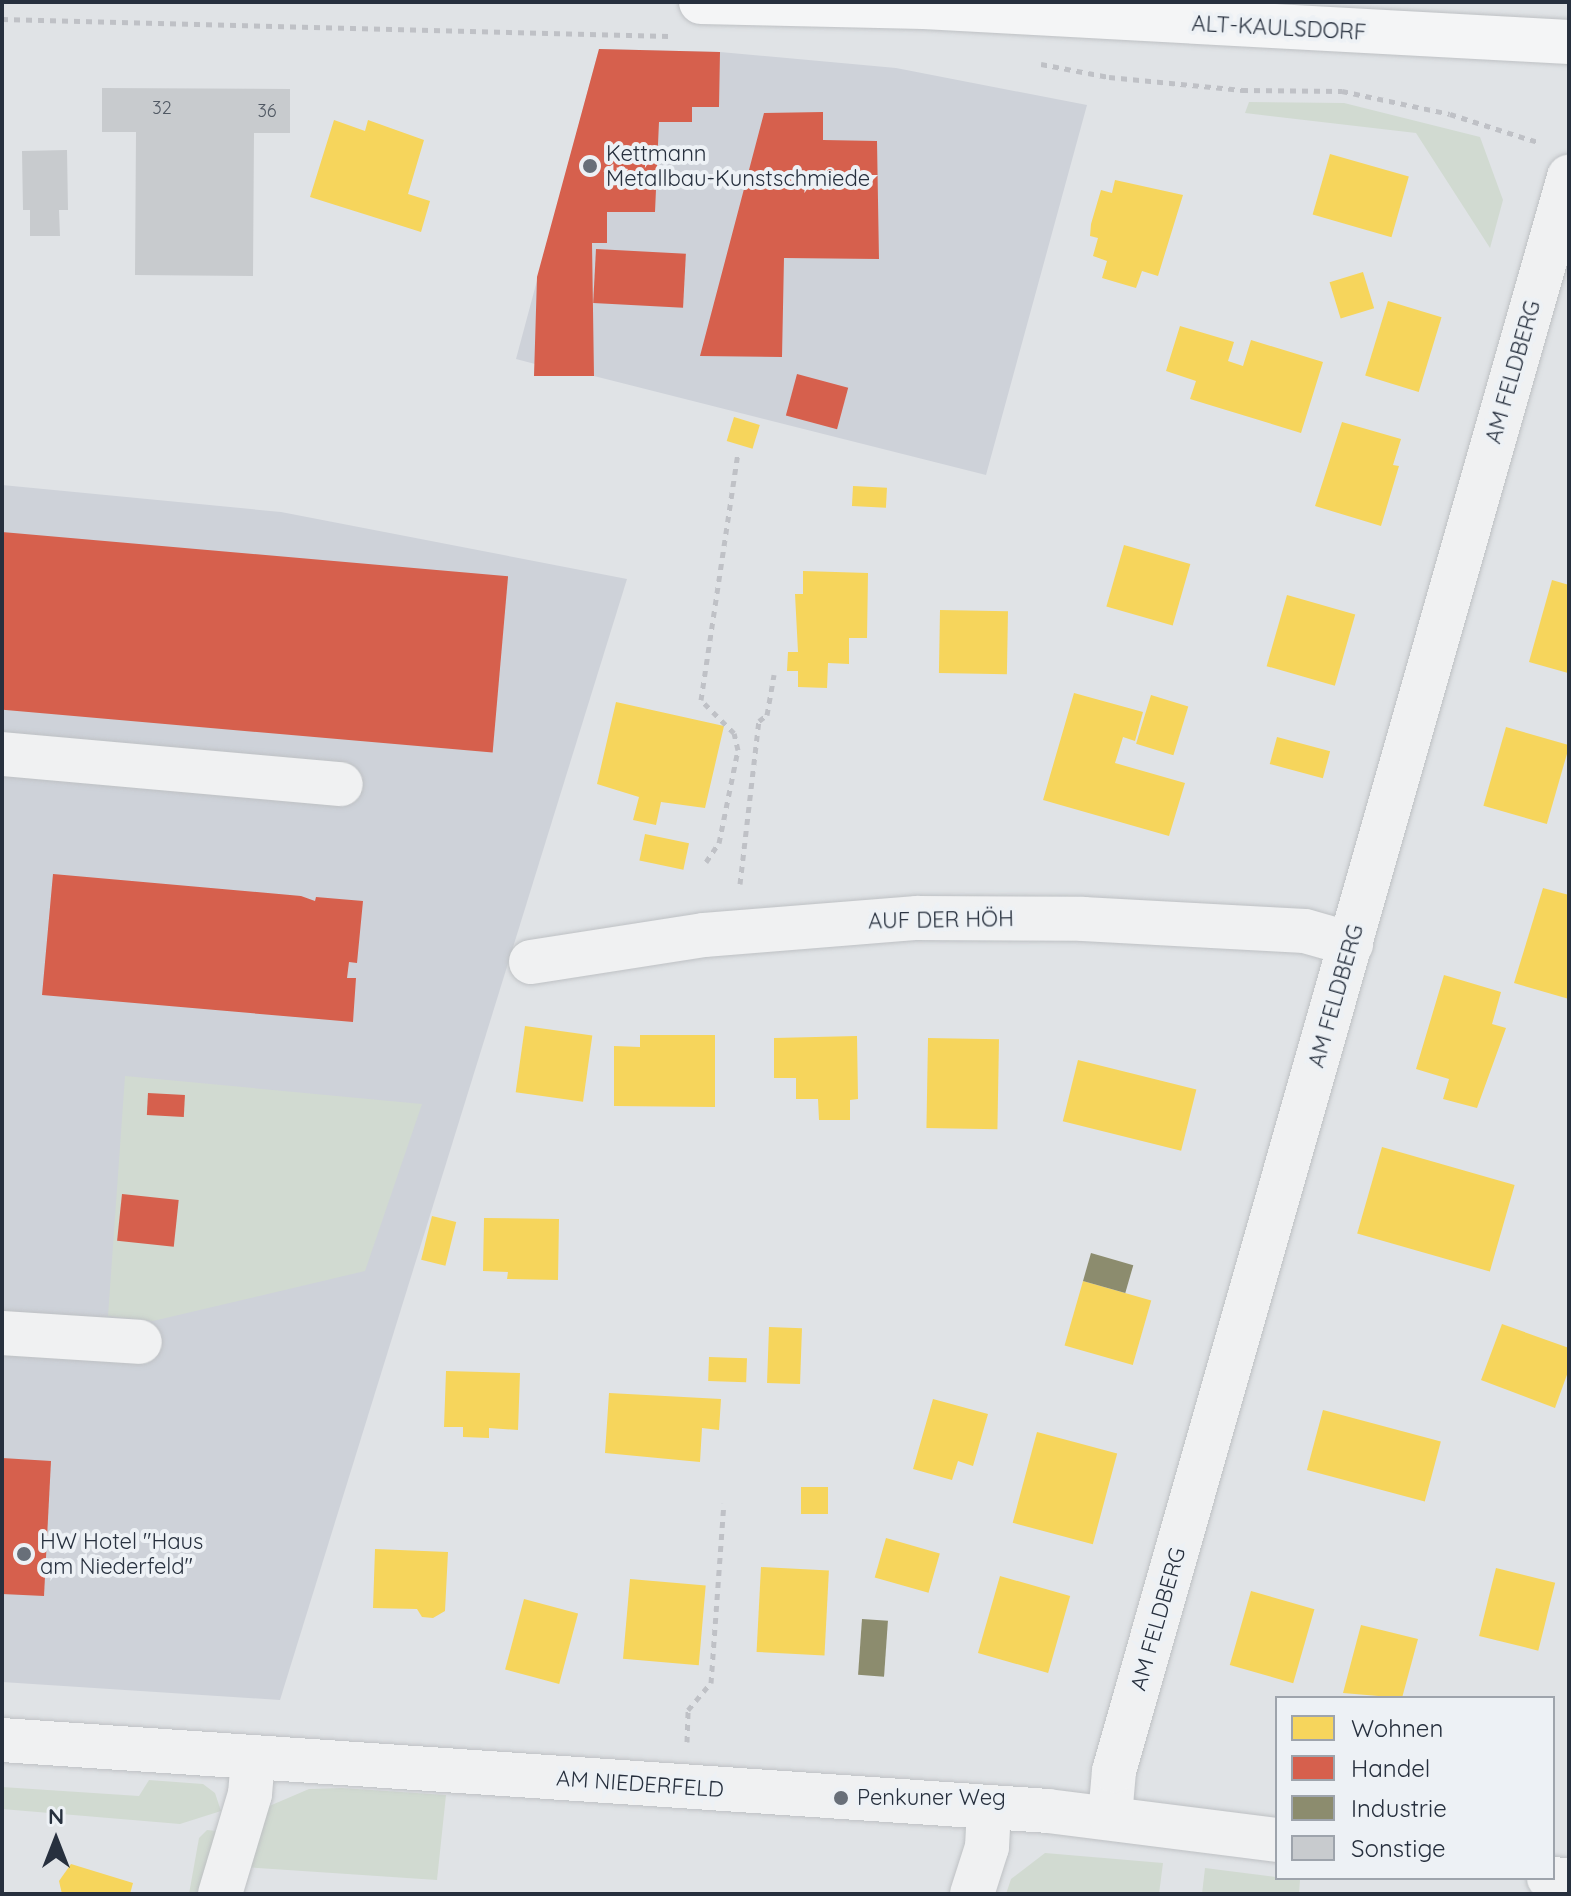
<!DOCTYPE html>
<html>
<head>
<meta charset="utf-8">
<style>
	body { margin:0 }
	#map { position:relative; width:1571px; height:1896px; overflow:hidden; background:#e0e3e6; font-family:Quicksand,sans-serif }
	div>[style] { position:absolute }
	.built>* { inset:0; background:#ced2d9 }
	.green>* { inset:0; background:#d1dad1 }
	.homes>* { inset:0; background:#f6d55c; transform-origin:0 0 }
	.shops>* { inset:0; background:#d6604d; transform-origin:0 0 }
	.industry>* { inset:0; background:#8c8c6e; transform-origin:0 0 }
	.building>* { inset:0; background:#c8cbce }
	.path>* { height:5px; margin-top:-2.5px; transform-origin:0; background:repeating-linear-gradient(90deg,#bfc1c6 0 6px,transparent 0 12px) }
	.roads { filter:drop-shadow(0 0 2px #bec1c4) drop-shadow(0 0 2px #bec1c4) }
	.minor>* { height:44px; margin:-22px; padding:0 22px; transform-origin:22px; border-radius:22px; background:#f0f1f2 }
	.major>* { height:44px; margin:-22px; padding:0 22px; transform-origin:22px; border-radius:22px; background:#f4f5f6 }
	.dots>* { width:22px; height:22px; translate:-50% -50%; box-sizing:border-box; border:4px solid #edf1f5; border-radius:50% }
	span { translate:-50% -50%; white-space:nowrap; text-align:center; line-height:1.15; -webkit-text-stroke:8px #edf1f5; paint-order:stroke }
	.number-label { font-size:18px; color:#505863 }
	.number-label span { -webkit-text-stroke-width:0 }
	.street-label { font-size:22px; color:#27303e }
	.poi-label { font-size:22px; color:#27303e }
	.left { translate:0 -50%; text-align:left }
	.frame { position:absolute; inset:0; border:4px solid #27303e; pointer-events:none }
	.legend { position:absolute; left:1275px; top:1696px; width:280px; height:184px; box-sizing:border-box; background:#edf1f5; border:2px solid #9ea4ac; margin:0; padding:10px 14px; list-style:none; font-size:24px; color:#27303e }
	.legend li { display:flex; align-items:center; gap:16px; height:40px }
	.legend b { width:40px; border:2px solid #9ea4ac }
	.north { position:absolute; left:16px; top:1800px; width:80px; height:80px; -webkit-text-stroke:6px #edf1f5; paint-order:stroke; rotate:0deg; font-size:22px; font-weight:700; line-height:32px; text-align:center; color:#27303e }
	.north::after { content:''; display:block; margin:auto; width:28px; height:36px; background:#27303e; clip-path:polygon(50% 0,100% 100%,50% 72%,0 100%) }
</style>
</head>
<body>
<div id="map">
	<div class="built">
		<div style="clip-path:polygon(599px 49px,720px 52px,896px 68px,1087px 105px,986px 475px,594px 376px,534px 376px,535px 364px,516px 359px)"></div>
		<div style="clip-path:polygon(2px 485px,281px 512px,627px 579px,280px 1700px,2px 1682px)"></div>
	</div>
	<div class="green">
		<div style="clip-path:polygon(1249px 102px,1344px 103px,1480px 137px,1503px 200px,1490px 248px,1416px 133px,1245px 113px)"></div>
		<div style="clip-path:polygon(125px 1076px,422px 1104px,365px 1271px,153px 1321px,108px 1316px)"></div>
		<div style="clip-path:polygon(149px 1780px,203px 1784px,215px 1793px,221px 1811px,180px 1824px,2px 1809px,2px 1787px,139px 1796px)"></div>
		<div style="clip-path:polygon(342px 1788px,446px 1795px,437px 1880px,244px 1867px,267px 1807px,309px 1789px)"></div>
		<div style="clip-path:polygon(207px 1830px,226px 1832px,203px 1894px,189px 1894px,199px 1838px)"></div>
		<div style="clip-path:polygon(1045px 1853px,1163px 1863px,1159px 1894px,1006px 1894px,1011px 1879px)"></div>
		<div style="clip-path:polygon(1205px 1868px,1300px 1880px,1299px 1894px,1202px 1894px)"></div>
	</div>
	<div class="homes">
		<div style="clip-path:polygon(334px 120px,365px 131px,368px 120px,424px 140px,408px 194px,430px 201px,421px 232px,310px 197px)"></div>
		<div style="left:1330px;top:154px;width:82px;height:63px;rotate:16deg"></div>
		<div style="clip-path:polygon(1115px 180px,1183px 195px,1158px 276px,1142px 271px,1136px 288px,1102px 278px,1107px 261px,1093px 256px,1098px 238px,1090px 236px,1091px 224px,1101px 190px,1112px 193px)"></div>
		<div style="left:1363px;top:272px;width:38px;height:35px;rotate:73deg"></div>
		<div style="left:1388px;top:301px;width:56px;height:78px;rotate:17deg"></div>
		<div style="clip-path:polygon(1180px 326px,1234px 342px,1228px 361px,1243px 366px,1251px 340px,1323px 362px,1301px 433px,1190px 399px,1196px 381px,1166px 371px)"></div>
		<div style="left:734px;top:417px;width:27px;height:25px;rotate:17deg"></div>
		<div style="clip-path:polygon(1342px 422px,1401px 439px,1393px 465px,1399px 466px,1381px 526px,1315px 506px)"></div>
		<div style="left:853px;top:486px;width:34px;height:20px;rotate:3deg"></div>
		<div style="left:1124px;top:545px;width:69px;height:64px;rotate:16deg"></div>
		<div style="clip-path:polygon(803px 571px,868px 573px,867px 638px,849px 638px,849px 664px,828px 663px,827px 688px,798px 687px,798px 671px,787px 671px,788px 652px,798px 652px,795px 594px,803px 594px)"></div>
		<div style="clip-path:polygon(1552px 580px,1569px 585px,1568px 673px,1529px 662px)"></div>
		<div style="left:1287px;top:595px;width:71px;height:74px;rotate:16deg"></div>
		<div style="left:940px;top:610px;width:68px;height:63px;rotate:1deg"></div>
		<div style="clip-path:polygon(1074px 693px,1143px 712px,1135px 741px,1123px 737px,1115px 763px,1185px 783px,1169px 836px,1043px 800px)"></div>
		<div style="left:1151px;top:695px;width:39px;height:51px;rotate:17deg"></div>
		<div style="clip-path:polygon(616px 702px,724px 726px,705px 808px,661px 802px,656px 825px,633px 820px,639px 797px,597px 784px)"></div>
		<div style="left:1506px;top:727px;width:66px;height:82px;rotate:16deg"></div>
		<div style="left:1277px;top:737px;width:55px;height:28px;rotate:15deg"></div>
		<div style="left:645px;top:834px;width:45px;height:27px;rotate:12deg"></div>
		<div style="clip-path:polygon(1543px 888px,1569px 895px,1569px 999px,1514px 983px)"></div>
		<div style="clip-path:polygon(1444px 975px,1501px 992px,1492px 1024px,1506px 1028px,1477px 1108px,1443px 1099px,1449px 1079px,1416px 1069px)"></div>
		<div style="left:525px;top:1026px;width:68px;height:67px;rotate:8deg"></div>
		<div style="clip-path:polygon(640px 1035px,715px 1035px,715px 1107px,614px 1106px,614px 1046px,640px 1047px)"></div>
		<div style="clip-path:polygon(857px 1036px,858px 1099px,850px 1100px,850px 1120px,819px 1120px,818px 1099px,796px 1099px,796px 1078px,774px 1078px,774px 1038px)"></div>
		<div style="left:928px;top:1038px;width:71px;height:90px;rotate:1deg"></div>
		<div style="left:1078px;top:1060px;width:122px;height:63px;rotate:14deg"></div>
		<div style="left:1382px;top:1147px;width:138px;height:90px;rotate:16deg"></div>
		<div style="left:432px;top:1216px;width:25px;height:45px;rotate:14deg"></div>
		<div style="clip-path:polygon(484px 1218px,559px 1219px,558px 1280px,507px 1279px,508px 1272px,483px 1271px)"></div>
		<div style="left:1083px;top:1281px;width:71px;height:67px;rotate:16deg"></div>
		<div style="clip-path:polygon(1502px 1324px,1569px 1348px,1569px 1369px,1555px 1408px,1481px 1380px)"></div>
		<div style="left:769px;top:1327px;width:33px;height:56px;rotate:2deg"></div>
		<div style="left:709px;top:1357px;width:38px;height:24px;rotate:2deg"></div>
		<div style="clip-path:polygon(446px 1371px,520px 1373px,518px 1430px,489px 1428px,489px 1438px,463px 1437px,463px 1427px,444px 1427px)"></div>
		<div style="clip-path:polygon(609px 1393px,721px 1399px,719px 1430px,702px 1428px,700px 1462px,605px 1453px)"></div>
		<div style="clip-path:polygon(933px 1399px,988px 1414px,973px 1466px,958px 1461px,952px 1480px,913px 1469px)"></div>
		<div style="left:1323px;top:1410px;width:122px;height:62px;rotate:15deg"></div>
		<div style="left:1037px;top:1432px;width:83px;height:94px;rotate:15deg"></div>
		<div style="left:801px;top:1487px;width:27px;height:27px"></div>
		<div style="left:886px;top:1538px;width:56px;height:41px;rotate:16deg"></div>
		<div style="clip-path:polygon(375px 1549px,448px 1552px,445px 1611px,433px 1618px,422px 1617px,417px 1609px,373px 1608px)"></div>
		<div style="left:761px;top:1567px;width:68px;height:85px;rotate:3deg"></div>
		<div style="left:1496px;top:1568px;width:61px;height:70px;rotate:14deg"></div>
		<div style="left:1000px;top:1576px;width:73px;height:80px;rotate:16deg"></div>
		<div style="left:630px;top:1579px;width:76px;height:80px;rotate:5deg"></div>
		<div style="left:1251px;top:1591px;width:66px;height:77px;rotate:16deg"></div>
		<div style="left:524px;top:1599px;width:56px;height:73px;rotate:15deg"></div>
		<div style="clip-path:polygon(1361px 1625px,1418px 1639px,1402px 1698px,1343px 1693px)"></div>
		<div style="clip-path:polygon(71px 1864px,133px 1883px,130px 1894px,62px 1894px,59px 1881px)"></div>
	</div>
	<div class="shops">
		<div style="clip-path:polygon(599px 49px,720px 52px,719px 107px,692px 107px,692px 122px,659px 122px,655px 212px,607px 212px,607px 243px,592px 243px,594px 376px,534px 376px,537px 277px)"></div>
		<div style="clip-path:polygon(823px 112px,823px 140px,877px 141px,879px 259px,784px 258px,782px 357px,700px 356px,764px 113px)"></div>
		<div style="left:596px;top:249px;width:90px;height:54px;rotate:3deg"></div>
		<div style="left:797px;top:374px;width:53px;height:43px;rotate:15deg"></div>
		<div style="left:2px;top:532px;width:508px;height:177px;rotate:5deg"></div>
		<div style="clip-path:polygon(53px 874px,301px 896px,315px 901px,316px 897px,363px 901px,357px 963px,349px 962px,347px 978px,356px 978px,353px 1022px,42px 995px)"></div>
		<div style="left:148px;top:1093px;width:37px;height:22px;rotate:3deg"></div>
		<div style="left:122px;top:1194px;width:57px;height:47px;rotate:6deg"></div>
		<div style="clip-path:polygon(2px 1458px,51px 1461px,44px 1596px,2px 1594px)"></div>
	</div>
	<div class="industry">
		<div style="left:1091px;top:1253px;width:44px;height:29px;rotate:16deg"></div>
		<div style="left:862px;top:1619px;width:26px;height:56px;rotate:4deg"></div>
	</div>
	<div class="building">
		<div style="clip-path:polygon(102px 88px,290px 89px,290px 133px,254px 133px,253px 276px,135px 275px,136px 132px,102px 132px)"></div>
		<div style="clip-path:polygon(67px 150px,68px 210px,59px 210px,60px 236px,30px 236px,30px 210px,23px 210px,22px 151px)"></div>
	</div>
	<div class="path">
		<div style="left:2px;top:19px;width:667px;rotate:1.46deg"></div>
		<div style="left:1041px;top:64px;width:69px;rotate:10.8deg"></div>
		<div style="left:1109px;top:77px;width:134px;rotate:5.6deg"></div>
		<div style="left:1242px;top:90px;width:100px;rotate:0.6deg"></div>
		<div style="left:1342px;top:91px;width:110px;rotate:12deg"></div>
		<div style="left:1450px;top:114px;width:92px;rotate:17.7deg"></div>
		<div style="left:706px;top:862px;width:23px;rotate:-56deg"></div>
		<div style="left:719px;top:843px;width:95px;rotate:-78.5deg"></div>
		<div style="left:738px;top:750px;width:17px;rotate:-103deg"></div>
		<div style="left:734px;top:733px;width:47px;rotate:-135deg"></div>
		<div style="left:701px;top:700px;width:251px;rotate:-81.5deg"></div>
		<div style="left:740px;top:884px;width:164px;rotate:-83.4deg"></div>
		<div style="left:759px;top:721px;width:10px;rotate:-37deg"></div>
		<div style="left:767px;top:715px;width:41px;rotate:-80.1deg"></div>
		<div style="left:687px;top:1742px;width:32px;rotate:-88deg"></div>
		<div style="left:688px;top:1710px;width:35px;rotate:-50deg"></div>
		<div style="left:711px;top:1683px;width:180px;rotate:-85.9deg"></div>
	</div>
	<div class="roads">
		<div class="minor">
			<div style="left:2px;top:754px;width:340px;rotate:5.1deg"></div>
			<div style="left:531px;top:962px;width:175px;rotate:-8.9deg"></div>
			<div style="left:704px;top:935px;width:214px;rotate:-4.6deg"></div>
			<div style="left:917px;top:918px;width:166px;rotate:0.3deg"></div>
			<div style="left:1083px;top:919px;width:222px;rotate:3.1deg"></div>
			<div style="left:1305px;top:931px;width:48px;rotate:15.8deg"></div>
			<div style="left:2px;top:1333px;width:138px;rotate:3.7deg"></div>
			<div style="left:2px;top:1740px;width:1048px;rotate:3.88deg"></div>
			<div style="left:1048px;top:1811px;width:231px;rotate:7.2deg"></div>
			<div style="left:1110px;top:1816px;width:45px;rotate:-84.9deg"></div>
			<div style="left:1114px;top:1771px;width:1658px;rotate:-74.07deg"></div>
			<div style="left:1549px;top:1878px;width:20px;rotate:9deg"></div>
			<div style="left:220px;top:1894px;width:104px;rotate:-73.3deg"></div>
			<div style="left:250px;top:1794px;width:37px;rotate:-85deg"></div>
			<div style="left:972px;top:1894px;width:49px;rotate:-72.3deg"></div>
			<div style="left:987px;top:1847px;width:39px;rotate:-87deg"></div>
		</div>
		<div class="major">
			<div style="left:701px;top:2px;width:223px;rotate:1.3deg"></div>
			<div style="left:924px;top:7px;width:646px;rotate:3.11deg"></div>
		</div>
	</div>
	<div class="dots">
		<div style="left:590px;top:166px;background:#686f79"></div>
		<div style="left:24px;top:1554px;background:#686f79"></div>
		<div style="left:841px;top:1798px;background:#686f79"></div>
	</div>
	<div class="number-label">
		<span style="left:162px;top:108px">32</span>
		<span style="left:267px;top:111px">36</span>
	</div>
	<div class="street-label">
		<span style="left:1279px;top:28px;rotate:3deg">ALT-KAULSDORF</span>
		<span style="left:1513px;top:372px;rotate:-74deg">AM FELDBERG</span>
		<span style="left:941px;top:920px;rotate:-1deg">AUF DER HÖH</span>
		<span style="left:1336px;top:996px;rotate:-74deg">AM FELDBERG</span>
		<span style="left:1158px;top:1619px;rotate:-74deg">AM FELDBERG</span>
		<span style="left:640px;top:1784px;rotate:4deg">AM NIEDERFELD</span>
	</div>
	<div class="poi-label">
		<span class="left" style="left:606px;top:166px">Kettmann<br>Metallbau-Kunstschmiede</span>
		<span class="left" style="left:40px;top:1554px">HW Hotel "Haus<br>am Niederfeld"</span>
		<span class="left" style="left:857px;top:1798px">Penkuner Weg</span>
	</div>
	<div class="frame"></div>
	<ul class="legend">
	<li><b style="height:22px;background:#f6d55c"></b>Wohnen</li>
	<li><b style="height:22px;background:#d6604d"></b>Handel</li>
	<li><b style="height:22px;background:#8c8c6e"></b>Industrie</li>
	<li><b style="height:22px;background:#c8cbce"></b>Sonstige</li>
	</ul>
	<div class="north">N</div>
</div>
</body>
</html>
